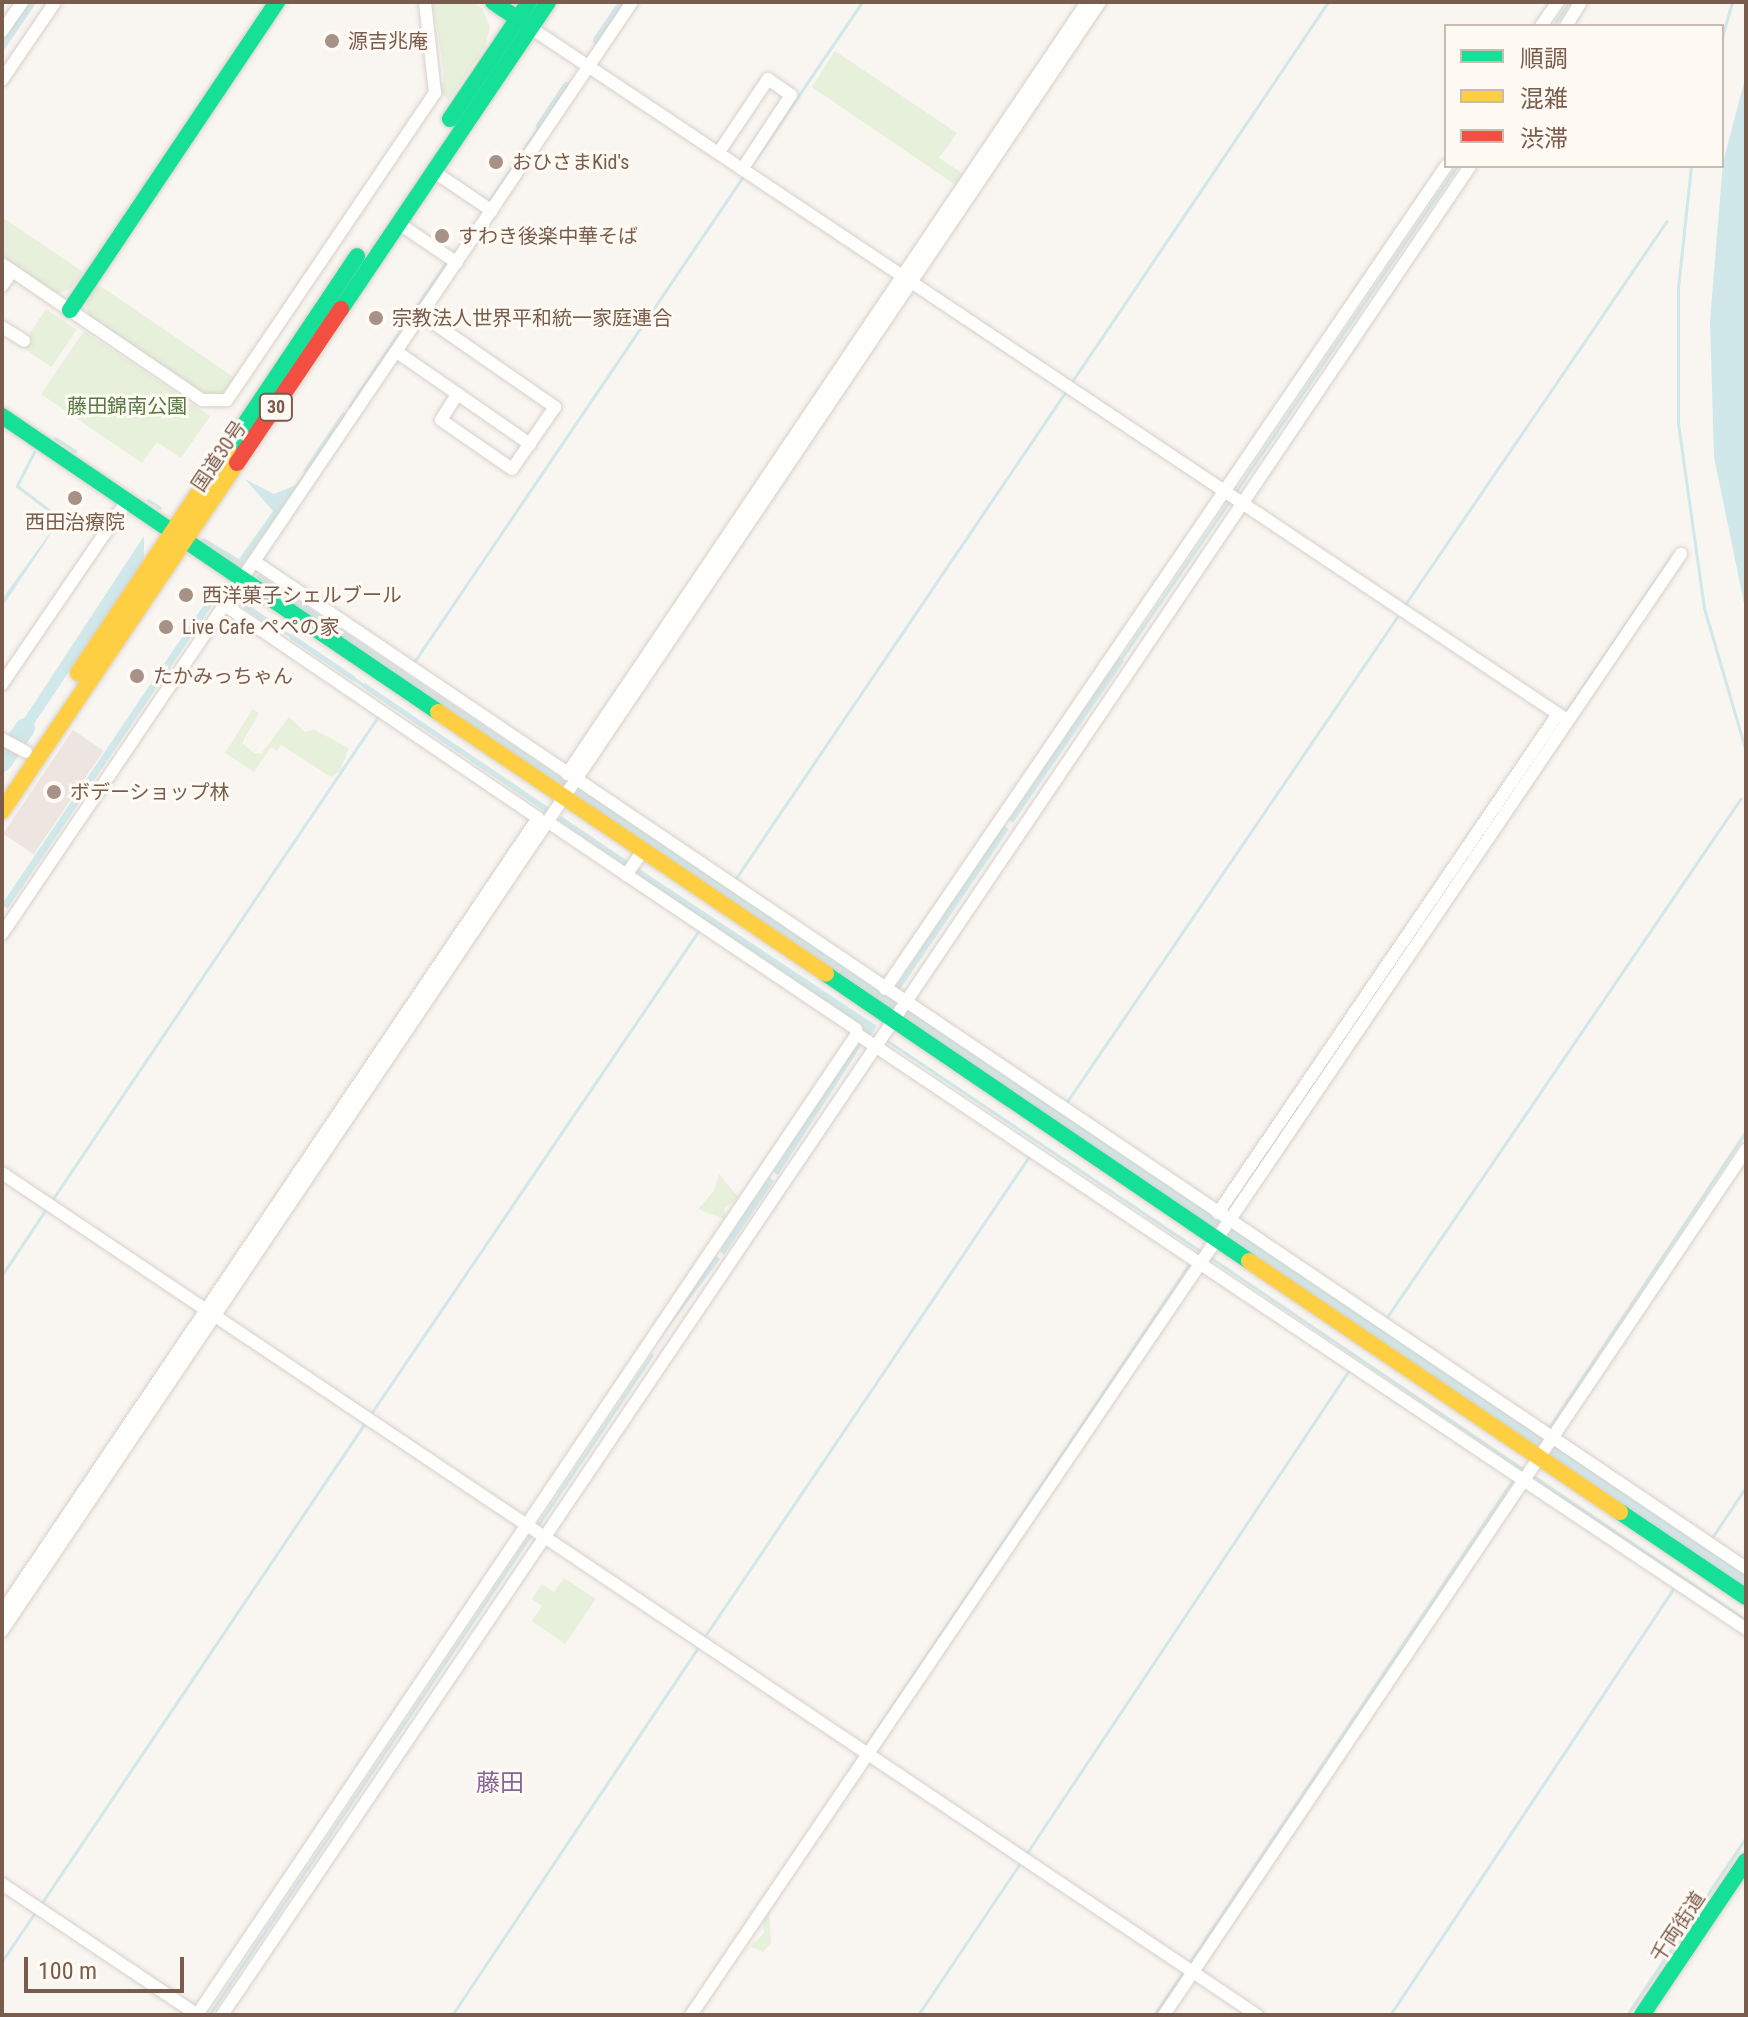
<!DOCTYPE html>
<html>
<head>
<meta charset="utf-8">
<style>
	body { margin:0 }
	#map { position:relative; width:1748px; height:2017px; overflow:hidden; background:#f9f5f0; font-family:"Roboto Condensed","Noto Sans JP",sans-serif }
	div>[style] { position:absolute }
	.industrial>* { inset:0; background:#ede5e0; transform-origin:0 0 }
	.green>* { inset:0; background:#e7f0db; transform-origin:0 0 }
	.water>* { inset:0; background:#d0e8ea; transform-origin:0 0 }
	.stream>* { height:3px; margin:-1.5px; padding:0 1.5px; transform-origin:1.5px; border-radius:1.5px; background:#d0e8ea }
	.canal>* { height:11px; margin:-5.5px; padding:0 5.5px; transform-origin:5.5px; border-radius:5.5px; background:#d0e8ea }
	.river>* { height:20px; margin:-10px; padding:0 10px; transform-origin:10px; border-radius:10px; background:#d0e8ea }
	.roads { filter:drop-shadow(0 0 2px #d7d1cb) drop-shadow(0 0 2px #d7d1cb) }
	.street>* { height:12px; margin:-6px; padding:0 6px; transform-origin:6px; border-radius:6px; background:#fefefd }
	.fast>* { height:16px; margin:-8px; padding:0 8px; transform-origin:8px; border-radius:8px; background:#16e098 }
	.slow>* { height:16px; margin:-8px; padding:0 8px; transform-origin:8px; border-radius:8px; background:#ffcf43 }
	.jam>* { height:16px; margin:-8px; padding:0 8px; transform-origin:8px; border-radius:8px; background:#f24e42 }
	.dots>* { width:22px; height:22px; translate:-50% -50%; box-sizing:border-box; border:4px solid #fffaf3; border-radius:50% }
	span { translate:-50% -50%; white-space:nowrap; text-align:center; line-height:1.15; -webkit-text-stroke:6px #fffaf3; paint-order:stroke }
	.shield-label span { padding:2px 6px; background:#fffaf3; border:2px solid; border-radius:6px; -webkit-text-stroke-width:0 }
	.shield-label { font-size:18px; color:#7a5c4d; font-weight:700 }
	.poi-label { font-size:20px; color:#7a5c4d }
	.left { translate:0 -50%; text-align:left }
	.park-label { font-size:20px; color:#537a41 }
	.street-label { font-size:20px; color:#7a5c4d }
	.quarter-label { font-size:24px; color:#846695 }
	.frame { position:absolute; inset:0; border:4px solid #7a5c4d; pointer-events:none }
	.legend { position:absolute; left:1444px; top:24px; width:280px; height:144px; box-sizing:border-box; background:#fffaf3; border:2px solid #cabbb1; margin:0; padding:10px 14px; list-style:none; font-size:24px; color:#7a5c4d }
	.legend li { display:flex; align-items:center; gap:16px; height:40px }
	.legend b { width:40px; border:2px solid #cabbb1 }
	.scale { position:absolute; left:24px; top:1957px; width:160px; height:36px; box-sizing:border-box; border:4px solid #7a5c4d; border-top:0; padding-left:10px; font-size:24px; line-height:28px; white-space:nowrap; color:#7a5c4d; -webkit-text-stroke:6px #fffaf3; paint-order:stroke }
</style>
</head>
<body>
<div id="map">
	<div class="industrial">
		<div style="left:73px;top:730px;width:37px;height:125px;rotate:34deg"></div>
	</div>
	<div class="green">
		<div style="clip-path:polygon(433px 2px,473px 2px,482px 8px,490px 27px,485px 47px,449px 100px,441px 94px,444px 74px)"></div>
		<div style="clip-path:polygon(835px 51px,957px 133px,939px 158px,965px 175px,957px 186px,812px 87px)"></div>
		<div style="clip-path:polygon(2px 217px,83px 272px,70px 290px,55px 293px,2px 258px)"></div>
		<div style="clip-path:polygon(96px 283px,238px 380px,227px 397px,209px 399px,89px 316px,85px 300px)"></div>
		<div style="left:46px;top:309px;width:37px;height:45px;rotate:34deg"></div>
		<div style="clip-path:polygon(84px 331px,210px 416px,181px 458px,157px 442px,142px 463px,41px 394px)"></div>
		<div style="clip-path:polygon(253px 709px,259px 713px,242px 743px,254px 753px,261px 754px,289px 717px,305px 732px,314px 730px,349px 748px,340px 771px,331px 777px,281px 745px,277px 751px,271px 747px,254px 772px,225px 753px)"></div>
		<div style="clip-path:polygon(719px 1174px,739px 1198px,724px 1208px,726px 1220px,698px 1209px,714px 1191px)"></div>
		<div style="clip-path:polygon(564px 1578px,596px 1599px,565px 1644px,532px 1621px,542px 1606px,532px 1599px,542px 1584px,554px 1592px)"></div>
		<div style="clip-path:polygon(769px 1908px,771px 1943px,763px 1952px,751px 1946px,764px 1933px,763px 1918px)"></div>
	</div>
	<div class="water">
		<div style="clip-path:polygon(28px 2px,37px 2px,2px 53px,2px 40px)"></div>
		<div style="clip-path:polygon(1746px 75px,1746px 613px,1714px 457px,1710px 321px,1723px 162px)"></div>
		<div style="left:546px;top:115px;width:4px;height:104px;rotate:34deg"></div>
		<div style="left:446px;top:261px;width:4px;height:176px;rotate:34deg"></div>
		<div style="left:343px;top:412px;width:4px;height:71px;rotate:34deg"></div>
		<div style="clip-path:polygon(245px 479px,274px 494px,299px 484px,240px 569px,201px 541px,204px 538px,239px 559px,273px 511px)"></div>
		<div style="clip-path:polygon(55px 526px,43px 546px,2px 607px,2px 599px)"></div>
		<div style="clip-path:polygon(144px 536px,144px 560px,21px 743px,12px 737px)"></div>
		<div style="clip-path:polygon(259px 574px,567px 781px,563px 788px,254px 579px)"></div>
		<div style="left:218px;top:584px;width:7px;height:387px;rotate:34deg"></div>
		<div style="clip-path:polygon(241px 600px,284px 629px,281px 634px,238px 604px)"></div>
		<div style="left:292px;top:634px;width:77px;height:5px;rotate:34deg"></div>
		<div style="clip-path:polygon(1119px 658px,1124px 661px,1013px 823px,1009px 820px)"></div>
		<div style="clip-path:polygon(365px 683px,551px 809px,545px 819px,544px 811px,362px 687px)"></div>
		<div style="clip-path:polygon(580px 788px,892px 1000px,890px 1007px,573px 795px)"></div>
		<div style="left:561px;top:816px;width:81px;height:5px;rotate:34deg"></div>
		<div style="clip-path:polygon(1004px 826px,1009px 829px,899px 991px,895px 988px)"></div>
		<div style="clip-path:polygon(638px 868px,877px 1026px,870px 1036px,635px 872px)"></div>
		<div style="clip-path:polygon(859px 1040px,863px 1043px,778px 1175px,773px 1172px)"></div>
		<div style="clip-path:polygon(769px 1177px,774px 1181px,724px 1255px,720px 1251px)"></div>
		<div style="left:716px;top:1256px;width:5px;height:119px;rotate:37deg"></div>
	</div>
	<div class="stream">
		<div style="left:1553px;top:26px;width:29px;rotate:-56deg"></div>
		<div style="left:1722px;top:37px;width:36px;rotate:-74deg"></div>
		<div style="left:754px;top:161px;width:192px;rotate:-55.8deg"></div>
		<div style="left:1691px;top:166px;width:123px;rotate:96.1deg"></div>
		<div style="left:1678px;top:288px;width:135px;rotate:90deg"></div>
		<div style="left:1678px;top:423px;width:187px;rotate:82deg"></div>
		<div style="left:1704px;top:608px;width:150px;rotate:73.7deg"></div>
		<div style="left:1073px;top:380px;width:456px;rotate:-56deg"></div>
		<div style="left:55px;top:438px;width:24px;rotate:33deg"></div>
		<div style="left:34px;top:452px;width:38px;rotate:117deg"></div>
		<div style="left:17px;top:486px;width:55px;rotate:36.9deg"></div>
		<div style="left:296px;top:486px;width:21px;rotate:-55deg"></div>
		<div style="left:1234px;top:494px;width:397px;rotate:-55.8deg"></div>
		<div style="left:148px;top:500px;width:14px;rotate:34deg"></div>
		<div style="left:1404px;top:606px;width:466px;rotate:-55.7deg"></div>
		<div style="left:280px;top:629px;width:17px;rotate:33deg"></div>
		<div style="left:1119px;top:662px;width:196px;rotate:-55.6deg"></div>
		<div style="left:412px;top:665px;width:592px;rotate:-55.88deg"></div>
		<div style="left:353px;top:678px;width:16px;rotate:35deg"></div>
		<div style="left:1565px;top:713px;width:189px;rotate:-55.8deg"></div>
		<div style="left:734px;top:881px;width:592px;rotate:-55.88deg"></div>
		<div style="left:886px;top:1040px;width:381px;rotate:33.9deg"></div>
		<div style="left:1066px;top:1103px;width:588px;rotate:-55.74deg"></div>
		<div style="left:1057px;top:1116px;width:4px;rotate:-45deg"></div>
		<div style="left:50px;top:1203px;width:589px;rotate:-56.01deg"></div>
		<div style="left:1216px;top:1224px;width:5px;rotate:-53deg"></div>
		<div style="left:1208px;top:1256px;width:384px;rotate:34.1deg"></div>
		<div style="left:2px;top:1275px;width:79px;rotate:-56.3deg"></div>
		<div style="left:1387px;top:1317px;width:628px;rotate:-55.7deg"></div>
		<div style="left:1377px;top:1333px;width:4px;rotate:-63deg"></div>
		<div style="left:370px;top:1415px;width:586px;rotate:-55.85deg"></div>
		<div style="left:1548px;top:1429px;width:358px;rotate:-56.4deg"></div>
		<div style="left:1533px;top:1476px;width:257px;rotate:34.1deg"></div>
		<div style="left:536px;top:1528px;width:208px;rotate:-56.2deg"></div>
		<div style="left:1711px;top:1539px;width:63px;rotate:-56.1deg"></div>
		<div style="left:1703px;top:1551px;width:4px;rotate:-56deg"></div>
		<div style="left:703px;top:1639px;width:584px;rotate:-55.96deg"></div>
		<div style="left:864px;top:1748px;width:584px;rotate:-56.09deg"></div>
		<div style="left:849px;top:1771px;width:20px;rotate:-57deg"></div>
		<div style="left:1024px;top:1857px;width:589px;rotate:-56.28deg"></div>
		<div style="left:41px;top:1904px;width:580px;rotate:-56.04deg"></div>
		<div style="left:2px;top:1961px;width:57px;rotate:-55.8deg"></div>
		<div style="left:1189px;top:1963px;width:584px;rotate:-56.17deg"></div>
		<div style="left:209px;top:2015px;width:579px;rotate:-56.2deg"></div>
		<div style="left:452px;top:2015px;width:442px;rotate:-56.2deg"></div>
		<div style="left:918px;top:2015px;width:183px;rotate:-56.1deg"></div>
		<div style="left:1154px;top:2015px;width:55px;rotate:-56deg"></div>
		<div style="left:1390px;top:2015px;width:511px;rotate:-56.4deg"></div>
		<div style="left:1627px;top:2015px;width:214px;rotate:-56.2deg"></div>
	</div>
	<div class="canal">
		<div style="left:598px;top:40px;width:46px;rotate:-55.6deg"></div>
		<div style="left:541px;top:126px;width:47px;rotate:-56.3deg"></div>
		<div style="left:879px;top:997px;width:1045px;rotate:33.96deg"></div>
	</div>
	<div class="river">
		<div style="left:2px;top:762px;width:41px;rotate:-55.9deg"></div>
	</div>
	<div class="roads">
		<div class="street">
			<div style="left:1541px;top:26px;width:29px;rotate:-55deg"></div>
			<div style="left:1566px;top:26px;width:28px;rotate:-58deg"></div>
			<div style="left:531px;top:28px;width:1246px;rotate:33.74deg"></div>
			<div style="left:2px;top:31px;width:35px;rotate:-55deg"></div>
			<div style="left:2px;top:80px;width:94px;rotate:-55.8deg"></div>
			<div style="left:719px;top:152px;width:88px;rotate:-56.1deg"></div>
			<div style="left:768px;top:79px;width:28px;rotate:35deg"></div>
			<div style="left:791px;top:95px;width:87px;rotate:123.3deg"></div>
			<div style="left:433px;top:171px;width:71px;rotate:34.1deg"></div>
			<div style="left:398px;top:223px;width:71px;rotate:34.1deg"></div>
			<div style="left:2px;top:264px;width:242px;rotate:34.2deg"></div>
			<div style="left:202px;top:400px;width:25px"></div>
			<div style="left:227px;top:400px;width:371px;rotate:-55.9deg"></div>
			<div style="left:435px;top:93px;width:92px;rotate:-96.3deg"></div>
			<div style="left:2px;top:286px;width:18px;rotate:-56deg"></div>
			<div style="left:422px;top:315px;width:162px;rotate:34.7deg"></div>
			<div style="left:555px;top:407px;width:75px;rotate:124.7deg"></div>
			<div style="left:512px;top:469px;width:86px;rotate:-145.4deg"></div>
			<div style="left:441px;top:420px;width:31px;rotate:-58deg"></div>
			<div style="left:2px;top:327px;width:26px;rotate:32deg"></div>
			<div style="left:397px;top:352px;width:162px;rotate:34.7deg"></div>
			<div style="left:255px;top:562px;width:1799px;rotate:34.01deg"></div>
			<div style="left:2px;top:684px;width:222px;rotate:-55.7deg"></div>
			<div style="left:2px;top:739px;width:27px;rotate:28deg"></div>
			<div style="left:567px;top:774px;width:931px;rotate:-56.04deg"></div>
			<div style="left:626px;top:875px;width:28px;rotate:-55deg"></div>
			<div style="left:2px;top:934px;width:1125px;rotate:-55.94deg"></div>
			<div style="left:885px;top:989px;width:996px;rotate:-55.72deg"></div>
			<div style="left:857px;top:1034px;width:1070px;rotate:33.79deg"></div>
			<div style="left:2px;top:1173px;width:1511px;rotate:33.86deg"></div>
			<div style="left:1218px;top:1213px;width:604px;rotate:-55.73deg"></div>
			<div style="left:2px;top:1612px;width:958px;rotate:-55.98deg"></div>
			<div style="left:538px;top:818px;width:377px;rotate:-145.8deg"></div>
			<div style="left:2px;top:1631px;width:1964px;rotate:-56.02deg"></div>
			<div style="left:2px;top:1884px;width:236px;rotate:33.8deg"></div>
			<div style="left:197px;top:2015px;width:1182px;rotate:-56.07deg"></div>
			<div style="left:857px;top:1034px;width:5px;rotate:-101deg"></div>
			<div style="left:856px;top:1029px;width:370px;rotate:-146.1deg"></div>
			<div style="left:222px;top:2015px;width:2231px;rotate:-55.98deg"></div>
			<div style="left:691px;top:2015px;width:1765px;rotate:-55.88deg"></div>
			<div style="left:1164px;top:2015px;width:1043px;rotate:-56.07deg"></div>
		</div>
		<div class="fast">
			<div style="left:493px;top:2px;width:41px;rotate:34.1deg"></div>
			<div style="left:450px;top:119px;width:141px;rotate:-56deg"></div>
			<div style="left:341px;top:309px;width:370px;rotate:-56deg"></div>
			<div style="left:70px;top:310px;width:371px;rotate:-56.1deg"></div>
			<div style="left:2px;top:416px;width:527px;rotate:34.17deg"></div>
			<div style="left:228px;top:449px;width:232px;rotate:-56.2deg"></div>
			<div style="left:826px;top:974px;width:511px;rotate:34.16deg"></div>
			<div style="left:1620px;top:1512px;width:152px;rotate:34deg"></div>
			<div style="left:1642px;top:2015px;width:186px;rotate:-56deg"></div>
		</div>
		<div class="slow">
			<div style="left:78px;top:673px;width:270px;rotate:-56.2deg"></div>
			<div style="left:438px;top:712px;width:468px;rotate:34deg"></div>
			<div style="left:2px;top:811px;width:420px;rotate:-56deg"></div>
			<div style="left:1249px;top:1261px;width:448px;rotate:34.1deg"></div>
		</div>
		<div class="jam">
			<div style="left:237px;top:463px;width:186px;rotate:-56deg"></div>
		</div>
	</div>
	<div class="dots">
		<div style="left:332px;top:41px;background:#a69286"></div>
		<div style="left:496px;top:162px;background:#a69286"></div>
		<div style="left:442px;top:236px;background:#a69286"></div>
		<div style="left:376px;top:318px;background:#a69286"></div>
		<div style="left:75px;top:498px;background:#a69286"></div>
		<div style="left:186px;top:595px;background:#a69286"></div>
		<div style="left:166px;top:627px;background:#a69286"></div>
		<div style="left:137px;top:676px;background:#a69286"></div>
		<div style="left:54px;top:792px;background:#a69286"></div>
	</div>
	<div class="shield-label">
		<span style="left:276px;top:407px">30</span>
	</div>
	<div class="poi-label">
		<span class="left" style="left:348px;top:41px">源吉兆庵</span>
		<span class="left" style="left:512px;top:162px">おひさまKid's</span>
		<span class="left" style="left:458px;top:236px">すわき後楽中華そば</span>
		<span class="left" style="left:392px;top:318px">宗教法人世界平和統一家庭連合</span>
		<span style="left:75px;top:522px">西田治療院</span>
		<span class="left" style="left:202px;top:595px">西洋菓子シェルブール</span>
		<span class="left" style="left:182px;top:627px">Live Cafe ペペの家</span>
		<span class="left" style="left:153px;top:676px">たかみっちゃん</span>
		<span class="left" style="left:70px;top:792px">ボデーショップ林</span>
	</div>
	<div class="park-label">
		<span style="left:127px;top:406px">藤田錦南公園</span>
	</div>
	<div class="street-label">
		<span style="left:219px;top:456px;rotate:-56deg">国道30号</span>
		<span style="left:1678px;top:1927px;rotate:-56deg">千両街道</span>
	</div>
	<div class="quarter-label">
		<span style="left:500px;top:1784px">藤田</span>
	</div>
	<div class="frame"></div>
	<ul class="legend">
	<li><b style="height:10px;background:#16e098"></b>順調</li>
	<li><b style="height:10px;background:#ffcf43"></b>混雑</li>
	<li><b style="height:10px;background:#f24e42"></b>渋滞</li>
	</ul>
	<div class="scale">100 m</div>
</div>
</body>
</html>
